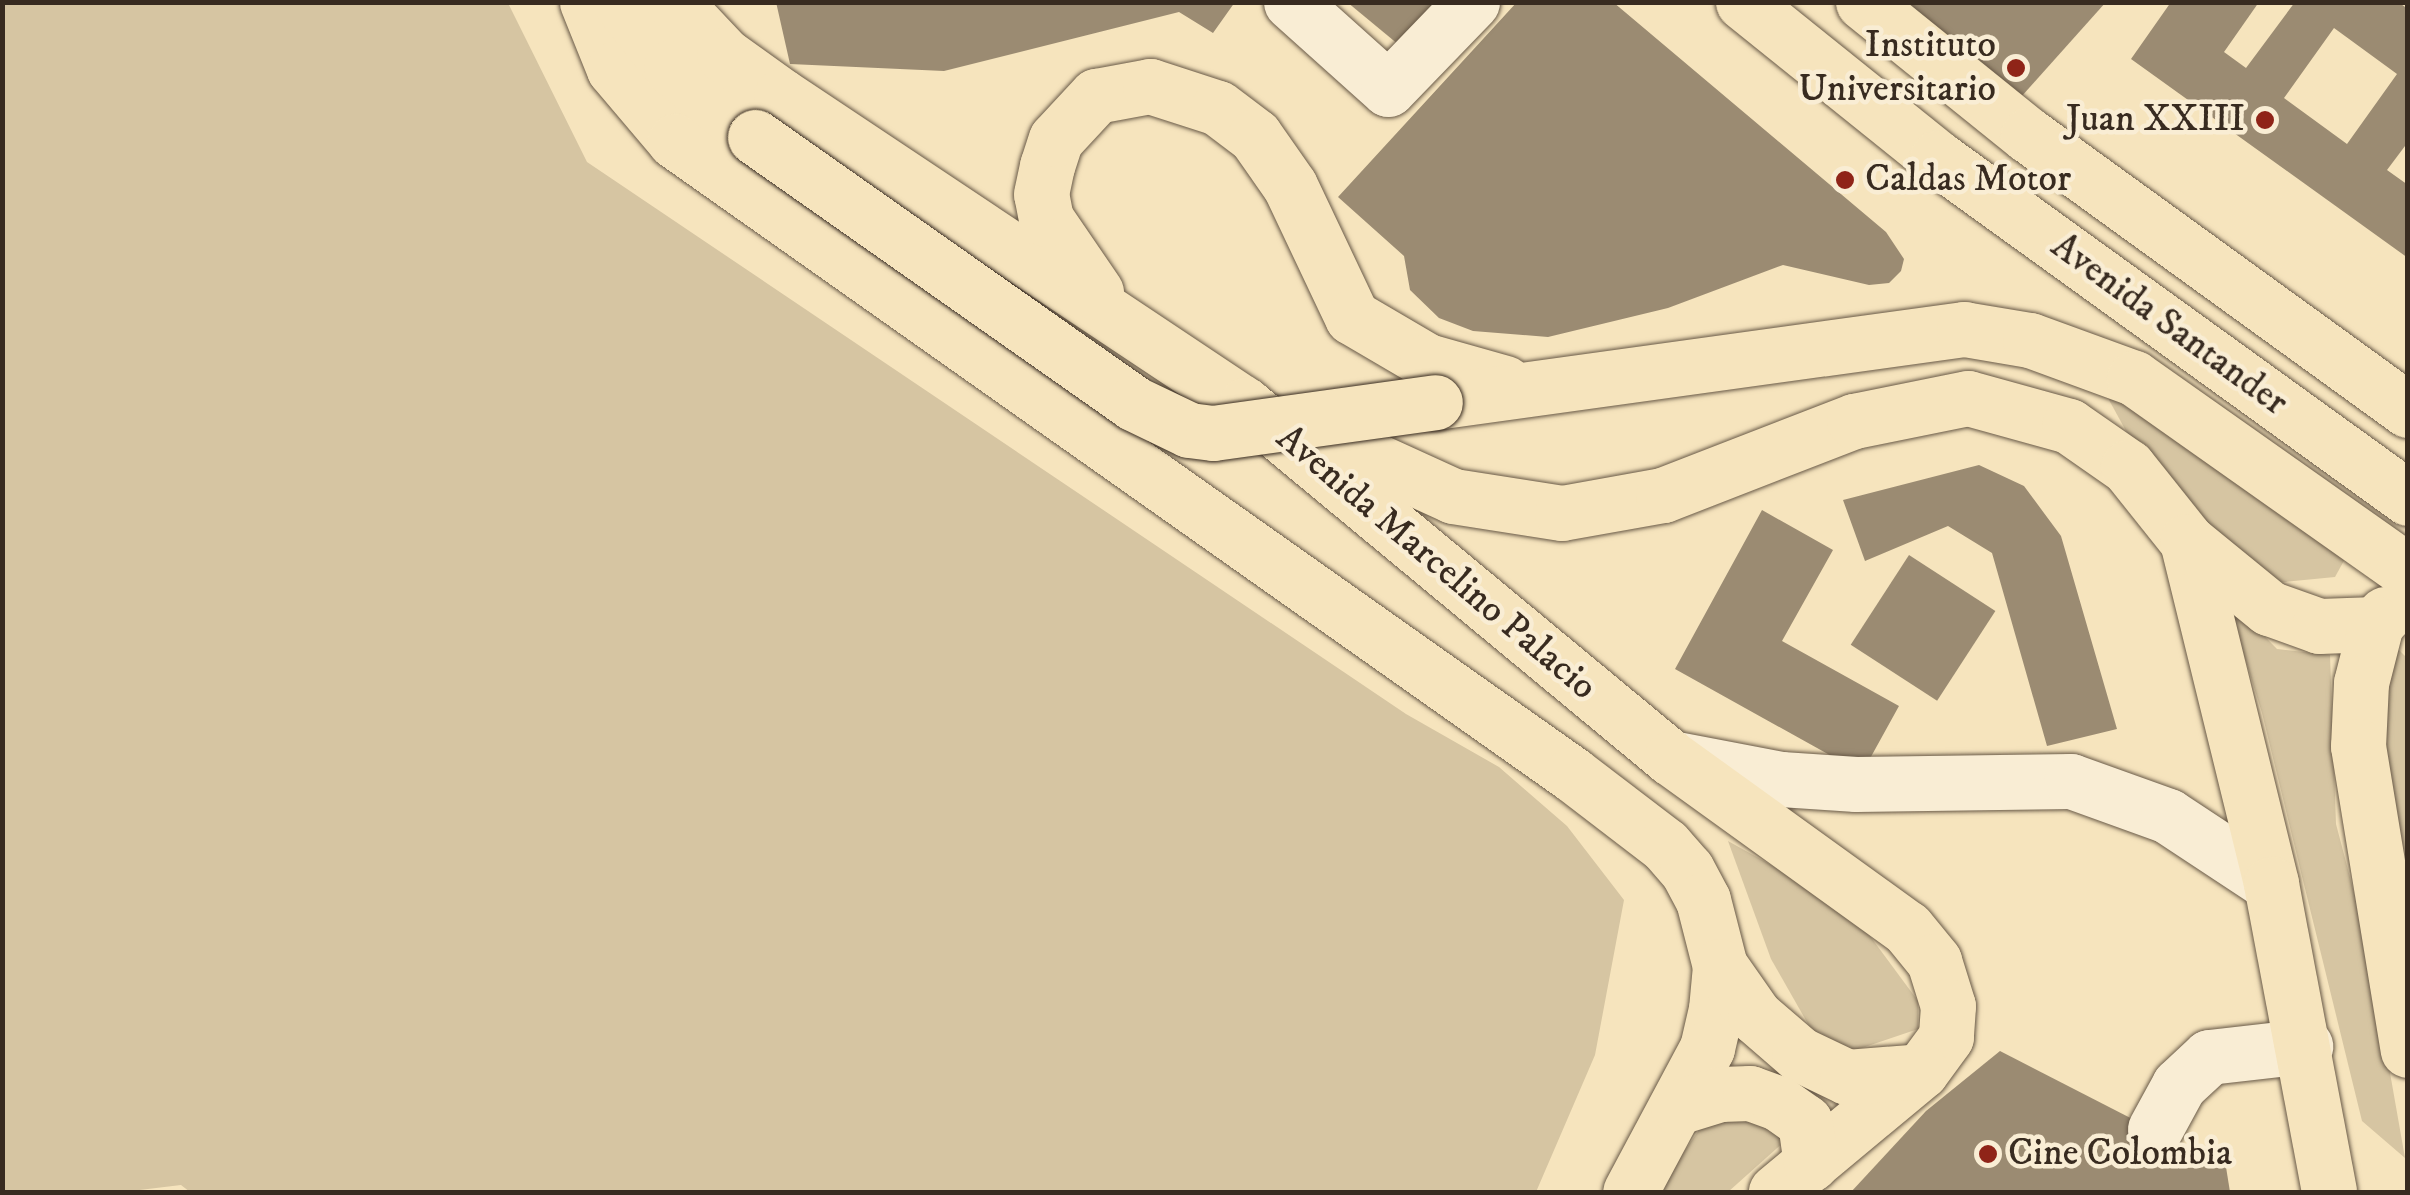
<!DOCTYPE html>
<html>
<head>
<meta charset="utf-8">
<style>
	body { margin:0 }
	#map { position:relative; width:2410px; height:1195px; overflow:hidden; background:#f6e4bd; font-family:"IM FELL DW Pica",serif }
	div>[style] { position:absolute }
	.green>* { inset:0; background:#d6c5a2 }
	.building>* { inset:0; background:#9b8b72; transform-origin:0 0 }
	.roads { filter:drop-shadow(0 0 2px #685947) drop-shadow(0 0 2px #685947) }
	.minor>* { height:55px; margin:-27.5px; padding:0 27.5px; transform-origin:27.5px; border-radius:27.5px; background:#f9edd4 }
	.major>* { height:55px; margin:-27.5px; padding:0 27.5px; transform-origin:27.5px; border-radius:27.5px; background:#f6e4bd }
	.bridges { filter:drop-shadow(0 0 2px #382b20) drop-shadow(0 0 2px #382b20) }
	.major-bridge>* { height:55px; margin:-27.5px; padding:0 27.5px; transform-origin:27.5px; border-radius:27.5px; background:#f6e4bd }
	.dots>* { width:28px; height:28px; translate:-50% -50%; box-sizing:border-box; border:5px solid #f9edd4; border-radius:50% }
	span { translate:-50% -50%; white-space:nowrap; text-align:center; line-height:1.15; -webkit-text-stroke:9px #f9edd4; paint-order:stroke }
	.poi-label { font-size:38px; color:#382b20 }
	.right { translate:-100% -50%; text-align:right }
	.left { translate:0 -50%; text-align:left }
	.street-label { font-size:38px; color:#382b20 }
	.frame { position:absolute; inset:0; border:5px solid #382b20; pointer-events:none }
</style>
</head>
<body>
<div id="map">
	<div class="green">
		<div style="clip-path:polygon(2px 3px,508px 3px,587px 162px,1406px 714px,1499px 767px,1567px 826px,1624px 900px,1595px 1055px,1536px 1192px,190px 1192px,181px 1185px,123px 1192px,3px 1192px)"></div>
		<div style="clip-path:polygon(2097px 378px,2346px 557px,2335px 577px,2264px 584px,2161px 495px)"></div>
		<div style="clip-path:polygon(2226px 597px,2277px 649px,2330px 655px,2336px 824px,2367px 942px,2405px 1158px,2362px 1121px,2262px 713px)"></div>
		<div style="clip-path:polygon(2399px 650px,2408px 659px,2407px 970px,2372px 717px,2388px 654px)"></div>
		<div style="clip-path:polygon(1728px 841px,1850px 909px,1918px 1001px,1918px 1029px,1853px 1051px,1816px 1038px,1771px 959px)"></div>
		<div style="clip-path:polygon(1713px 1110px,1794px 1133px,1728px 1192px,1656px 1192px)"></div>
	</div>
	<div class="building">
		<div style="clip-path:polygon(776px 2px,1235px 2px,1213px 33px,1179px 12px,944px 71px,790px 64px)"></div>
		<div style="clip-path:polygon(1347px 2px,1439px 2px,1399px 45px)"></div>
		<div style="clip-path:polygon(1517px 2px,1613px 2px,1886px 232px,1904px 259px,1901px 271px,1889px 283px,1869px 285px,1783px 265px,1668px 308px,1548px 337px,1473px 331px,1439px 318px,1410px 290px,1404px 256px,1338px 197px)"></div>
		<div style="clip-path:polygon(1907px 2px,2106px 2px,2021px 97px)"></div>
		<div style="clip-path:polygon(evenodd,2171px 2px,2259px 2px,2224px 52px,2246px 68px,2295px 2px,2398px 2px,2408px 9px,2408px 142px,2387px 170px,2408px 185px,2408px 258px,2131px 59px,2171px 2px,2334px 28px,2397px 74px,2347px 144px,2284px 98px,2334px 28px)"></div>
		<div style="clip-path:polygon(1979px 465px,2024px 486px,2061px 536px,2117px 729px,2047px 746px,1992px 553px,1948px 526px,1865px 561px,1843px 500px)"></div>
		<div style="clip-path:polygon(1762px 510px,1833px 550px,1782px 641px,1899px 706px,1862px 773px,1675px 669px)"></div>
		<div style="left:1909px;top:555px;width:103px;height:107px;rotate:33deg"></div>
		<div style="clip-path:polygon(2000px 1051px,2226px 1167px,2230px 1192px,1851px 1192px,1926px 1111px)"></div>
	</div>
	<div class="roads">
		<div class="minor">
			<div style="left:1291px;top:2px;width:130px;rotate:41.9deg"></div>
			<div style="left:1388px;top:89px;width:121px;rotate:-46deg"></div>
			<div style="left:1671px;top:758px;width:112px;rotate:10.8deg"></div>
			<div style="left:1781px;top:779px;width:75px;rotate:3.8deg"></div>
			<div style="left:1856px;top:784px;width:215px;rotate:-0.8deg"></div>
			<div style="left:2071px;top:781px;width:103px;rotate:19.8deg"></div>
			<div style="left:2168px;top:816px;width:123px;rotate:33.4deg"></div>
			<div style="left:2155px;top:1129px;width:50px;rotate:-61.4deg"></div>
			<div style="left:2179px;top:1085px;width:41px;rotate:-43deg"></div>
			<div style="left:2209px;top:1057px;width:97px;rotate:-6.5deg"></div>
		</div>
		<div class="major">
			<div style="left:587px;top:2px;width:72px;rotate:68.1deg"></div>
			<div style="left:614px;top:69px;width:94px;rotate:49.7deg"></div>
			<div style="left:675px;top:141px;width:1098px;rotate:35.21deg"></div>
			<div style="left:1572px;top:774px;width:117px;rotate:37.4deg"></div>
			<div style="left:1665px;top:845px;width:33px;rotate:49deg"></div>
			<div style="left:1687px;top:870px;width:34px;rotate:62deg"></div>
			<div style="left:1703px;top:900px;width:68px;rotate:75.6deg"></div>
			<div style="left:1720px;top:966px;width:43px;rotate:95.3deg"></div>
			<div style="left:1716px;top:1009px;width:40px;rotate:103deg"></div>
			<div style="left:1707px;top:1048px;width:163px;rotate:118.1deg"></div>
			<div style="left:620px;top:2px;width:83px;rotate:51.9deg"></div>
			<div style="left:671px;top:67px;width:109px;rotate:39.8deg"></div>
			<div style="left:674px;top:2px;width:73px;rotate:46.7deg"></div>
			<div style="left:724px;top:55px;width:70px;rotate:35.7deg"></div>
			<div style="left:781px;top:96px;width:557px;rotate:33.66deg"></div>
			<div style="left:1245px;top:405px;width:553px;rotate:39.65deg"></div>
			<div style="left:1671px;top:758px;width:291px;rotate:35.8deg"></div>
			<div style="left:1907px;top:928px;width:43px;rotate:50.7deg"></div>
			<div style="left:1934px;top:961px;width:47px;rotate:72.7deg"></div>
			<div style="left:1948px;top:1006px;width:31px;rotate:94deg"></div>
			<div style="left:1946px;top:1037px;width:42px;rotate:126.3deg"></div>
			<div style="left:1921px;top:1071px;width:189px;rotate:140.2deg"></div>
			<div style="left:1743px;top:2px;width:249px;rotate:38.8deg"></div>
			<div style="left:1937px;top:158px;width:581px;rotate:35.82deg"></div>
			<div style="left:1863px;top:2px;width:212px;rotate:38.9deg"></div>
			<div style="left:2028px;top:135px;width:469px;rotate:35.9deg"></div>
			<div style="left:1096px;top:292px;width:88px;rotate:-124.4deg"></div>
			<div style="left:1046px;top:219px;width:25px;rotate:-101deg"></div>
			<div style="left:1041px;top:194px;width:29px;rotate:-78deg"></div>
			<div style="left:1047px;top:166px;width:28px;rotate:-72deg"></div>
			<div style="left:1056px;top:139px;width:59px;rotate:-47.1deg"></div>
			<div style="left:1096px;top:96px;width:55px;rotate:-10.5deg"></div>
			<div style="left:1150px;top:86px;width:71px;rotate:17.9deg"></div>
			<div style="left:1218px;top:108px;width:46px;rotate:37.1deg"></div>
			<div style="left:1255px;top:136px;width:61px;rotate:55deg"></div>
			<div style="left:1290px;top:186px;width:145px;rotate:64.7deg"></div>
			<div style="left:1352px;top:317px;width:87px;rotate:30.4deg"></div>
			<div style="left:1427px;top:361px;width:81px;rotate:15.8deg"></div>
			<div style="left:1435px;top:402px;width:534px;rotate:-7.86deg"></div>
			<div style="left:1964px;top:329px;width:67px;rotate:9.5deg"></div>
			<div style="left:2030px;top:340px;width:111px;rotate:20.1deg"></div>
			<div style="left:2134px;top:378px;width:335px;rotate:35.2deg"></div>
			<div style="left:1304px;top:428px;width:164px;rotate:24.5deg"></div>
			<div style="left:1453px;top:496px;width:110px;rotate:8.9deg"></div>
			<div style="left:1562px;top:513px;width:103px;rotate:-10.1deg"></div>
			<div style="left:1663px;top:495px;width:205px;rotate:-21.2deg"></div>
			<div style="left:1854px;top:421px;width:116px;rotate:-11.4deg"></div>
			<div style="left:1968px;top:398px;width:105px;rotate:15.5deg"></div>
			<div style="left:2069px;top:426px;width:72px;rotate:34.8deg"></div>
			<div style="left:2128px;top:467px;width:95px;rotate:51.4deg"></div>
			<div style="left:2187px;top:541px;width:353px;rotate:76.2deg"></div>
			<div style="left:2271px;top:884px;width:313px;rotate:79.3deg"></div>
			<div style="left:2187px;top:541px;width:106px;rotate:39.3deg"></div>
			<div style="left:2269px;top:608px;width:53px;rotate:19.8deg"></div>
			<div style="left:2319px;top:626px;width:57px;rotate:-2deg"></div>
			<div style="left:2385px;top:614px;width:13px;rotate:132deg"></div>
			<div style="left:2376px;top:624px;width:61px;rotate:104.3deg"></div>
			<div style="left:2361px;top:683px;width:63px;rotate:92.7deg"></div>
			<div style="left:2358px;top:746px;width:308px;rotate:80.7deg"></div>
			<div style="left:1720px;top:966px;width:61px;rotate:55deg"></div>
			<div style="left:1755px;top:1016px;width:58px;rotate:40.8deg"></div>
			<div style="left:1799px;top:1054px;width:53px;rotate:25.6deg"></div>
			<div style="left:1847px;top:1077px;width:74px;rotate:-4.6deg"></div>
			<div style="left:1678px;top:1107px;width:44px;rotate:-17.2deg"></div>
			<div style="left:1720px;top:1094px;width:30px;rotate:-2deg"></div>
			<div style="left:1750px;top:1093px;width:30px;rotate:20deg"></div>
			<div style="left:1778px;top:1103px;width:33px;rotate:35deg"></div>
			<div style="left:1805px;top:1122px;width:42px;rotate:81.9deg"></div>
		</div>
	</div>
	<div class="bridges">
		<div class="major-bridge">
			<div style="left:755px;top:137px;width:462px;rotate:35.1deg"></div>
			<div style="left:1133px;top:403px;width:62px;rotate:25.7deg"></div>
			<div style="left:1189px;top:430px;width:24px;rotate:7deg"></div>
			<div style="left:1213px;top:433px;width:224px;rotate:-7.9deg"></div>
		</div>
	</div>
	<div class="dots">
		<div style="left:2016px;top:68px;background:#8f2418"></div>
		<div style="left:2265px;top:120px;background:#8f2418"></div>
		<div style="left:1845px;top:180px;background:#8f2418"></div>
		<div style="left:1988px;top:1154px;background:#8f2418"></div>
	</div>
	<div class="poi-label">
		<span class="right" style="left:1996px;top:68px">Instituto<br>Universitario</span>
		<span class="right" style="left:2245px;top:120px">Juan XXIII</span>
		<span class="left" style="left:1865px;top:180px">Caldas Motor</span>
		<span class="left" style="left:2008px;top:1154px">Cine Colombia</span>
	</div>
	<div class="street-label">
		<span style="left:2169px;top:325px;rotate:36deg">Avenida Santander</span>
		<span style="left:1436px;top:563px;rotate:40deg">Avenida Marcelino Palacio</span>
	</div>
	<div class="frame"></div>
</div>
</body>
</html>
